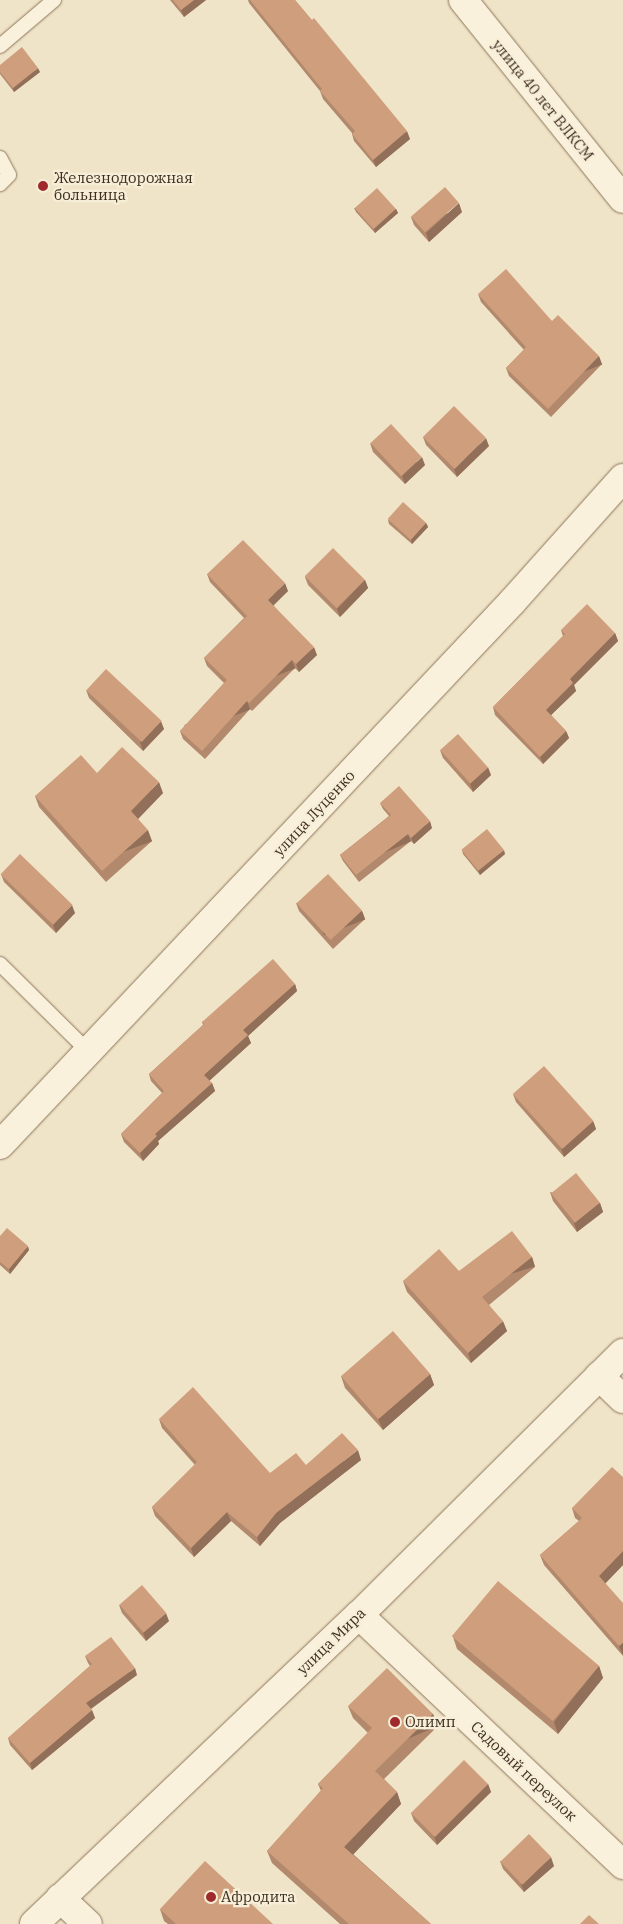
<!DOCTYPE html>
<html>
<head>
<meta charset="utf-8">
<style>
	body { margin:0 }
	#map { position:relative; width:623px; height:1924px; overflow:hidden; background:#f0e4c8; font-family:"IBM Plex Serif",serif }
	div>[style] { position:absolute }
	.roads { filter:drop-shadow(0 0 1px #8d765c) drop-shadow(0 0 1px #8d765c) }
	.lane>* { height:14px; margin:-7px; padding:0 7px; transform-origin:7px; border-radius:7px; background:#faf1dc }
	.street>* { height:28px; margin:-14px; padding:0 14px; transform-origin:14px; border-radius:14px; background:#faf1dc }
	.secondary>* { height:28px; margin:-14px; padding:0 14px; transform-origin:14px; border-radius:14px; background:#faf1dc }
	.wall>* { inset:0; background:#b2896c }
	.shaded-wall>* { inset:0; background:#916f58; transform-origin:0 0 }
	.building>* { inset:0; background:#cf9f7d; transform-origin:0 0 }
	.dots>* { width:14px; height:14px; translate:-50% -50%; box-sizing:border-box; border:2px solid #f7eed8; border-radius:50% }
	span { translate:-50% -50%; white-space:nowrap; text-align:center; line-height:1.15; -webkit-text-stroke:4.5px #f7eed8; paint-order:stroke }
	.street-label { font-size:15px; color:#3d2e20 }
	.poi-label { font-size:15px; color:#3d2e20 }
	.left { translate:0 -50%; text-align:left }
</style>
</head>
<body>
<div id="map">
	<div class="roads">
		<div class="lane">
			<div style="left:0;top:46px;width:71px;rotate:-40.4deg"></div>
			<div style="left:0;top:158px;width:19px;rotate:62deg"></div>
			<div style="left:9px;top:175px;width:13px;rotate:135deg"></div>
			<div style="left:0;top:964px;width:125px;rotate:44.7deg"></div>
		</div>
		<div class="street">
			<div style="left:0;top:1145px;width:748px;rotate:-46.68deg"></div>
			<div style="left:513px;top:601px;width:165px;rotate:-48.2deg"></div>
			<div style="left:599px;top:1376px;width:33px;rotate:44deg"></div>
			<div style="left:359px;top:1615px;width:364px;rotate:43.4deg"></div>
		</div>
		<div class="secondary">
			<div style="left:463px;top:0;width:255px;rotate:51.2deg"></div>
			<div style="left:60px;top:1898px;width:38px;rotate:43deg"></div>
			<div style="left:34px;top:1924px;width:448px;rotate:-43.6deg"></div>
			<div style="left:359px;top:1615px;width:372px;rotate:-44.8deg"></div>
		</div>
	</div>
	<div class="wall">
		<div style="clip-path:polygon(170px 0,206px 0,184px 17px)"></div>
		<div style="clip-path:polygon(248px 0,295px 0,410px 139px,376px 167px,354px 141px,352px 134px,352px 133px,323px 99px,320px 91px,249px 3px)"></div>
		<div style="clip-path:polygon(0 65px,40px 72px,14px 92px,0 74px)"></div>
		<div style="clip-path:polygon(354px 208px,396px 209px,398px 213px,375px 233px,356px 212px)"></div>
		<div style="clip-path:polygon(462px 212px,429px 242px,414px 225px,411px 217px)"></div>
		<div style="clip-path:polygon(478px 294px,552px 321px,602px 364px,551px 417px,509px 376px,506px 368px,524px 350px,481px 302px)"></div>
		<div style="clip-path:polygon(423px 437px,489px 446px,457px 477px,426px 445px)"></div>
		<div style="clip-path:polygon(370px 443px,425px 465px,405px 484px,373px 452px)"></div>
		<div style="clip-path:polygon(388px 520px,426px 523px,428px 527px,412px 544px,389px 524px)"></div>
		<div style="clip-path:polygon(207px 574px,288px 591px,273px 605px,317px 655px,299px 672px,295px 668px,252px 711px,250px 709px,205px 759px,183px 739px,180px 731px,224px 683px,207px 666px,204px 658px,244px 618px,210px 582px)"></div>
		<div style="clip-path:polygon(305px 577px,365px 580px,368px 588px,340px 617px,308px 585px)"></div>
		<div style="clip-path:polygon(561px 630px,615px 633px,618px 641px,574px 685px,576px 691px,551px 715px,566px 731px,569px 738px,543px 764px,495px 715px,493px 707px,563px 636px)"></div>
		<div style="clip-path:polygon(86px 690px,164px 729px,143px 751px,89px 698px)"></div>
		<div style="clip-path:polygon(440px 750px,491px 775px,473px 792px,443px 758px)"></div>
		<div style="clip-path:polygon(97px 773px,163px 793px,138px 819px,152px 841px,106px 882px,39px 807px,35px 796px)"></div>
		<div style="clip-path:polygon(380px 803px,432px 828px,414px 844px,411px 841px,359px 882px,343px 861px,340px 855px,389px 816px,383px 809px)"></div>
		<div style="clip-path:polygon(462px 850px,505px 854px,480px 875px,463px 854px)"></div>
		<div style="clip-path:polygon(1px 874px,75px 913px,56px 933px,4px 882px)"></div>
		<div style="clip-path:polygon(296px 903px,362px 911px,365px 919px,333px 949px,299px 911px)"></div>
		<div style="clip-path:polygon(295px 984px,297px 991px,248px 1036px,251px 1043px,209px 1081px,212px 1083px,215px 1091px,158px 1141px,159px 1144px,143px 1161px,124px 1142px,121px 1134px,162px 1093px,151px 1081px,149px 1074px,203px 1025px,202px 1022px)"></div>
		<div style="clip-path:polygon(513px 1094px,593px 1121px,596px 1129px,564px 1157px,516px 1102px)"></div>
		<div style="clip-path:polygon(550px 1192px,600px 1203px,603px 1212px,577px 1232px,553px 1201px)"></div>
		<div style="clip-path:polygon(0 1236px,29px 1250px,10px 1274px,0 1265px)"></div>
		<div style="clip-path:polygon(532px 1257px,535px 1267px,489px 1305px,507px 1331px,471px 1363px,407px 1292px,403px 1281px,459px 1271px)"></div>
		<div style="clip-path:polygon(430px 1374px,434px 1385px,383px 1430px,345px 1388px,341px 1376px)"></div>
		<div style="clip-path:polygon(159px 1419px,270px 1473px,306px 1465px,361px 1460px,280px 1523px,260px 1546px,231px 1521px,194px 1557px,155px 1516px,152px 1507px,195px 1465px,162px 1428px)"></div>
		<div style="clip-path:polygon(623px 1477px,623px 1565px,605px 1583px,623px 1656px,544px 1565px,540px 1555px,579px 1521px,575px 1518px,572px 1508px)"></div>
		<div style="clip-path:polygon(119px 1605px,169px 1621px,146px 1641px,122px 1613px)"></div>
		<div style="clip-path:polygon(453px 1637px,599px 1666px,603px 1678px,558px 1734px,457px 1649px)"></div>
		<div style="clip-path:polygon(85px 1656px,137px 1675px,91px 1709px,95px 1718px,32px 1770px,10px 1745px,8px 1738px,90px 1666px,88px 1663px)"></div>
		<div style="clip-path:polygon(348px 1706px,433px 1714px,438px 1726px,384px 1779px,397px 1792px,401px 1804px,353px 1854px,431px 1924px,340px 1924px,272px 1863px,267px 1851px,321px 1791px,318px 1784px,368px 1733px,353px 1718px)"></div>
		<div style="clip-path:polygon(488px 1784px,491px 1792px,437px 1845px,414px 1821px,411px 1813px)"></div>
		<div style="clip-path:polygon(500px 1861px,554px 1866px,524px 1892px,503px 1869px)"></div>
		<div style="clip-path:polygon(160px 1909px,273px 1924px,168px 1924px,164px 1921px)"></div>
	</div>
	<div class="shaded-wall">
		<div style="clip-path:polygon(194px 0,206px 0,184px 17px,181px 10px)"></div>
		<div style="clip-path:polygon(38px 68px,40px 72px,14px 92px,13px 88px)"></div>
		<div style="clip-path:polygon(407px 131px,410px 139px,376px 167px,373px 160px)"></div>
		<div style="clip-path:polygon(459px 203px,462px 212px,429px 242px,426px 233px)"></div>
		<div style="clip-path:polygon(396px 209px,398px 213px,375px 233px,374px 229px)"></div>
		<div style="left:599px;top:356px;width:9px;height:74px;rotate:69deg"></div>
		<div style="clip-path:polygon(486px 438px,489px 446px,457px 477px,454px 469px)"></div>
		<div style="clip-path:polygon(422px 457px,425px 465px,405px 484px,402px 476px)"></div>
		<div style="clip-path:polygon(426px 523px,428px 527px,412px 544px,411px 540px)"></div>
		<div style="clip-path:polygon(365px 580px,368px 588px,340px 617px,337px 609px)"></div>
		<div style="clip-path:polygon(285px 583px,288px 591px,271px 608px,268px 600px)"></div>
		<div style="clip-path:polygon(615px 633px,618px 641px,574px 685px,576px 691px,548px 718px,546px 710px,570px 679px)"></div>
		<div style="clip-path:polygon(314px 647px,317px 655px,299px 672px,296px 664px)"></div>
		<div style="left:292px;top:660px;width:9px;height:61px;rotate:69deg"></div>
		<div style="left:247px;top:701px;width:9px;height:67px;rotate:69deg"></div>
		<div style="clip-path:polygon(161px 721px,164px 729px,143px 751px,140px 742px)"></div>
		<div style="clip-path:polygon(566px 731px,569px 738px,543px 764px,540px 757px)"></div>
		<div style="clip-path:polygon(488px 767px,491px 775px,473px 792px,470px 784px)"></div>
		<div style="clip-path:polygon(159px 782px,163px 793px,135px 822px,131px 811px)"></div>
		<div style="clip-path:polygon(430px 821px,432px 828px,414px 844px,411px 838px)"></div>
		<div style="left:148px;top:830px;width:12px;height:62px;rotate:70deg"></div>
		<div style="left:408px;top:834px;width:8px;height:66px;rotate:67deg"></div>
		<div style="clip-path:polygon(504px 850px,505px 854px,480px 875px,478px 870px)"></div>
		<div style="clip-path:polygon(72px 905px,75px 913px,56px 933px,53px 925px)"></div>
		<div style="left:362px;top:911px;width:9px;height:44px;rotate:69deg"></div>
		<div style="clip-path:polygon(295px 984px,297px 991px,248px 1036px,251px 1043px,207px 1083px,204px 1075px,243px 1030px)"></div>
		<div style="clip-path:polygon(212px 1083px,215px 1091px,158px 1141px,159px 1144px,143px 1161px,140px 1153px,155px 1134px)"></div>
		<div style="clip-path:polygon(593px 1121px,596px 1129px,564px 1157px,561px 1148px)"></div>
		<div style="clip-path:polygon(600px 1203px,603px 1212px,577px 1232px,574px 1223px)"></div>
		<div style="clip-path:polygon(28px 1246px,29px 1250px,10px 1274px,9px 1269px)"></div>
		<div style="left:532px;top:1257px;width:10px;height:64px;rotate:73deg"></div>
		<div style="clip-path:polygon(503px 1321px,507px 1331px,471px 1363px,468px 1353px)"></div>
		<div style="clip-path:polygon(430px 1374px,434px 1385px,383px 1430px,378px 1419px)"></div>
		<div style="clip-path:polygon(358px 1450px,361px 1460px,280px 1523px,260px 1546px,257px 1537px,276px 1513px)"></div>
		<div style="clip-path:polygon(227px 1512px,231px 1521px,194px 1557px,191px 1548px)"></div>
		<div style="clip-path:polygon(623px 1551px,623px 1565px,603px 1586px,599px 1576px)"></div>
		<div style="clip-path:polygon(166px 1613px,169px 1621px,146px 1641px,143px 1633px)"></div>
		<div style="clip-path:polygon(623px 1642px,623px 1656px,619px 1646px)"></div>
		<div style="clip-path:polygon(599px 1666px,603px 1678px,558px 1734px,554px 1722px)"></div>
		<div style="clip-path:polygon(135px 1668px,137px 1675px,89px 1710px,86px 1703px)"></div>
		<div style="clip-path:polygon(92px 1710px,95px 1718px,32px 1770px,30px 1763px)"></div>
		<div style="left:433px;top:1714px;width:13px;height:81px;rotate:67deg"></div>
		<div style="clip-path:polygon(488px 1784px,491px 1792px,437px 1845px,434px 1836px)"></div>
		<div style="clip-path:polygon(397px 1792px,401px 1804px,349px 1859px,344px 1847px)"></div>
		<div style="clip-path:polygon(551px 1857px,554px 1866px,524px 1892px,521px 1884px)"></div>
	</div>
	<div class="building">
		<div style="clip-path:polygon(173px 0,194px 0,181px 10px)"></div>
		<div style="clip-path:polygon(250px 0,295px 0,312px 20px,314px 18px,407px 131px,373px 160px,352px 134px,355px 131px,320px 91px,322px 89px)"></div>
		<div style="clip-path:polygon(22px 47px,38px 68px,13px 88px,0 72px,0 65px)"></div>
		<div style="left:445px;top:187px;width:21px;height:45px;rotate:49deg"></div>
		<div style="left:377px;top:188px;width:28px;height:30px;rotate:48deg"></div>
		<div style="clip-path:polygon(506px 269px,552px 321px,558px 315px,599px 356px,548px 409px,506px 368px,526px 347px,478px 294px)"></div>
		<div style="left:454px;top:406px;width:45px;height:44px;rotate:45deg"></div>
		<div style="left:391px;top:424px;width:45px;height:28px;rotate:47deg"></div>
		<div style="left:403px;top:502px;width:31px;height:23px;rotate:42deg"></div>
		<div style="clip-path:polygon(243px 540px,285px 583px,268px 600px,314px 647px,296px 664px,292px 660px,249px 703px,247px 701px,202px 751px,180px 731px,227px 680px,204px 658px,247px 616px,207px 574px)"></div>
		<div style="left:333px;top:548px;width:45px;height:40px;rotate:45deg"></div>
		<div style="clip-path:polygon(587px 604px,615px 633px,570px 679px,573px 683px,546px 710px,566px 731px,540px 757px,493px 707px,565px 634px,561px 630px)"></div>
		<div style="left:106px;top:669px;width:76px;height:29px;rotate:43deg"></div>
		<div style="left:458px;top:734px;width:45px;height:24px;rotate:48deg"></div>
		<div style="clip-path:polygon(122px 747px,159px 782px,131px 811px,148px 830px,102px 871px,35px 796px,81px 755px,97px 773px)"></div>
		<div style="clip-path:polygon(399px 786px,430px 821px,411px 838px,408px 834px,356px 875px,340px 855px,391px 815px,380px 803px)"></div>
		<div style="left:487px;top:829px;width:27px;height:33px;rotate:51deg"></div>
		<div style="left:20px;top:854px;width:73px;height:28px;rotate:44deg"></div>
		<div style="left:328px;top:874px;width:50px;height:43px;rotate:47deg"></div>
		<div style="clip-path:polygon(273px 959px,295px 984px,243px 1030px,248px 1035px,204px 1075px,212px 1083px,155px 1134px,157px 1136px,140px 1153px,121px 1134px,164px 1091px,149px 1074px,204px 1024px,202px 1022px)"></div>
		<div style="left:544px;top:1066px;width:74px;height:42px;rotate:48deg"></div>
		<div style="left:576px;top:1173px;width:38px;height:32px;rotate:51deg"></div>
		<div style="clip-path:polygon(7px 1228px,28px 1246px,9px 1269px,0 1262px,0 1236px)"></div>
		<div style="clip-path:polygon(512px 1231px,532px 1257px,482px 1297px,503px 1321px,468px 1353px,403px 1281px,439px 1249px,459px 1271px)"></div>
		<div style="left:393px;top:1331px;width:57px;height:69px;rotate:49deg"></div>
		<div style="clip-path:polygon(193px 1387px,270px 1473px,296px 1453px,306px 1465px,342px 1433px,358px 1450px,276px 1513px,257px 1537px,227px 1512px,191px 1548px,152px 1507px,197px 1462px,159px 1419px)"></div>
		<div style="clip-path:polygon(612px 1467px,623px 1477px,623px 1551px,599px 1576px,623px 1603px,623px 1642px,619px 1646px,540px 1555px,582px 1518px,572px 1508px)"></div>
		<div style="left:498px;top:1581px;width:132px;height:72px;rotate:40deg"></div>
		<div style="left:142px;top:1585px;width:37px;height:30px;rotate:49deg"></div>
		<div style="clip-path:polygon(111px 1637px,135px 1668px,86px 1703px,92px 1710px,30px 1763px,8px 1738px,92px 1664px,85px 1656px)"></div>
		<div style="clip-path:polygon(387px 1668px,433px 1714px,375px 1771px,397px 1792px,344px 1847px,431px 1924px,349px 1924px,267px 1851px,323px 1788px,318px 1784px,372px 1728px,348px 1706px)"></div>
		<div style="left:464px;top:1760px;width:34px;height:75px;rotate:45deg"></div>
		<div style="left:529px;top:1834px;width:32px;height:40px;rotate:46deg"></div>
		<div style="clip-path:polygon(205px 1861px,273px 1924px,176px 1924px,160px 1909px)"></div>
		<div style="clip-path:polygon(589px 1915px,599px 1924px,580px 1924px)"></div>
	</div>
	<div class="dots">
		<div style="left:43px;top:186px;background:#9e2a2b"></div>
		<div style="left:395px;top:1722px;background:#9e2a2b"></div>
		<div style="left:211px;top:1897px;background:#9e2a2b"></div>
	</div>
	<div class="street-label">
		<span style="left:543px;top:100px;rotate:51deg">улица 40 лет ВЛКСМ</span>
		<span style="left:314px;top:813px;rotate:-47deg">улица Луценко</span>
		<span style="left:331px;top:1641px;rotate:-44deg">улица Мира</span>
		<span style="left:524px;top:1771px;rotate:43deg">Садовый переулок</span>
	</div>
	<div class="poi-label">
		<span class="left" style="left:54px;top:186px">Железнодорожная<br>больница</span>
		<span class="left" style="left:405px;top:1722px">Олимп</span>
		<span class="left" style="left:221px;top:1897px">Афродита</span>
	</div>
</div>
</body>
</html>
